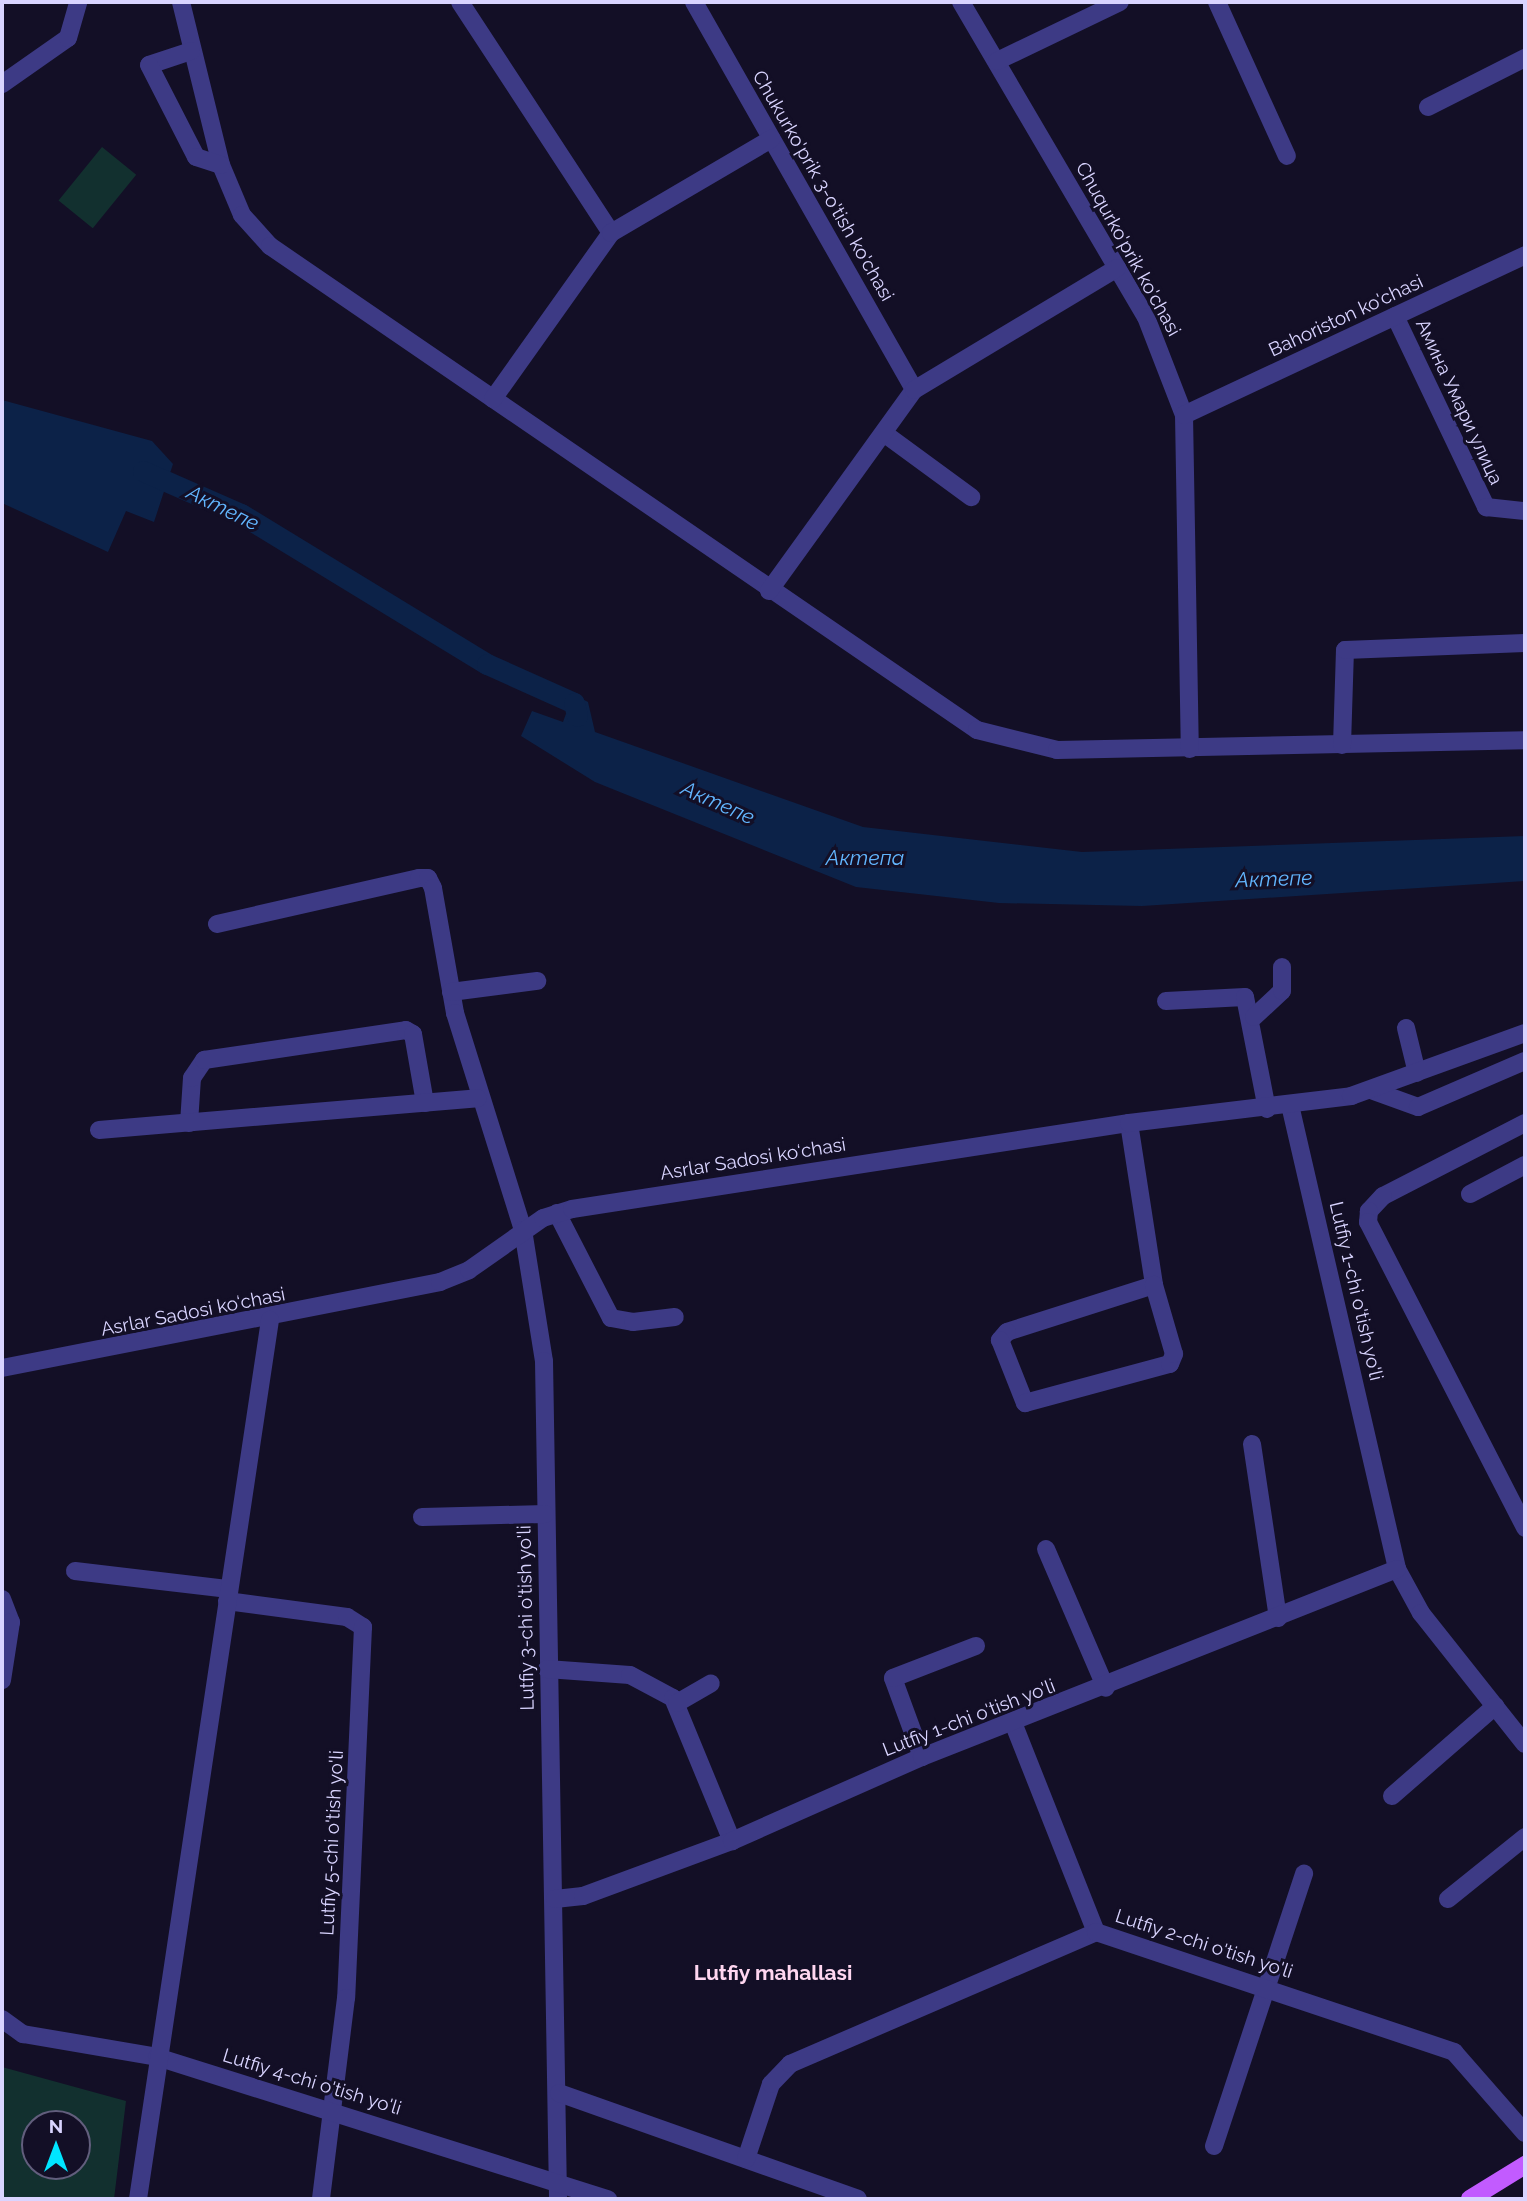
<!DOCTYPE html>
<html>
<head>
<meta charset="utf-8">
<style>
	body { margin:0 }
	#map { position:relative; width:1527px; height:2201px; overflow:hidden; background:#130f26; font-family:Raleway,sans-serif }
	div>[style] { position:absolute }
	.green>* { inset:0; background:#12302f; transform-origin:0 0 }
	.water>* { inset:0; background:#0c2248 }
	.canal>* { height:21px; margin:-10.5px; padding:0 10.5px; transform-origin:10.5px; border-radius:10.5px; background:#0c2248 }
	.minor>* { height:18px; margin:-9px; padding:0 9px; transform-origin:9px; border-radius:9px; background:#3d3a85 }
	.major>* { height:18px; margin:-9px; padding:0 9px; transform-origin:9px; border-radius:9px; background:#c25bff }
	span { translate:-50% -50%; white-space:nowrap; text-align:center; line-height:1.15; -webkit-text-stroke:6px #130f26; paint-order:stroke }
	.street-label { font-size:19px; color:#d9d4ff }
	.water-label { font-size:21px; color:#62b6ff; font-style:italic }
	.neighbourhood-label { font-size:21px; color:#ffd6f0; font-weight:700 }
	.frame { position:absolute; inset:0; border:4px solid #d9d4ff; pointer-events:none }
	.north { position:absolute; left:21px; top:2110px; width:70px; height:70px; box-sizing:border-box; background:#130f26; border:2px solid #625e7d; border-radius:50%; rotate:0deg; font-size:19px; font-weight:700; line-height:28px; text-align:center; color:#d9d4ff }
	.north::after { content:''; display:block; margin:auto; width:24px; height:32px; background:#00e5ff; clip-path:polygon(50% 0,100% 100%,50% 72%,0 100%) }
</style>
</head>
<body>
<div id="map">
	<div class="green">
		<div style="left:102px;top:147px;width:44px;height:69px;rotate:39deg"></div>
		<div style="clip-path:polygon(evenodd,2px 2067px,126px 2101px,114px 2199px,2px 2199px,2px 2067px,35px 2124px,77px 2124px,77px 2166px,35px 2166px,35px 2124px)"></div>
	</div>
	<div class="water">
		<div style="clip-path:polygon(2px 400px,152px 441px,173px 464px,154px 522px,126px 511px,108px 552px,2px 503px)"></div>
		<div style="clip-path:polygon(563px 689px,588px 702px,595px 732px,863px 827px,1082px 852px,1525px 836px,1525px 881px,1142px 906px,999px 903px,856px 887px,595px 782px,521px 736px,532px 711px,563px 722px,567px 711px,555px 705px)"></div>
	</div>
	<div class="canal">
		<div style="left:143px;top:471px;width:107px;rotate:23.7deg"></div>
		<div style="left:241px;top:514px;width:288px;rotate:31.4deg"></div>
		<div style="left:487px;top:664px;width:95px;rotate:24.1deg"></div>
		<div style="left:574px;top:703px;width:13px;rotate:77deg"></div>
	</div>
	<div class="minor">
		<div style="left:181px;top:2px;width:168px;rotate:76.2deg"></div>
		<div style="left:221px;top:165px;width:54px;rotate:67.2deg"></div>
		<div style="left:242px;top:215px;width:42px;rotate:47.9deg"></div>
		<div style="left:270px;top:246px;width:857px;rotate:34.39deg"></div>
		<div style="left:977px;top:730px;width:82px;rotate:14deg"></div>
		<div style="left:1057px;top:750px;width:468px;rotate:-1.2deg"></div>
		<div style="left:460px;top:2px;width:276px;rotate:56.8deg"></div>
		<div style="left:694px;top:2px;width:446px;rotate:60.4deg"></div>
		<div style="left:961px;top:2px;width:365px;rotate:59.6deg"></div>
		<div style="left:1146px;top:317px;width:105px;rotate:68.8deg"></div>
		<div style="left:1184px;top:415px;width:334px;rotate:89deg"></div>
		<div style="left:1217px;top:2px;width:169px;rotate:65.6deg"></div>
		<div style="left:191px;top:51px;width:44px;rotate:161.6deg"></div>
		<div style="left:149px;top:65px;width:103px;rotate:62.9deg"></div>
		<div style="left:196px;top:157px;width:26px;rotate:18deg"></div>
		<div style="left:997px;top:61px;width:136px;rotate:-25.6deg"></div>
		<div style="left:2px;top:84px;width:80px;rotate:-34.9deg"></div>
		<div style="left:68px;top:38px;width:37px;rotate:-74deg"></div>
		<div style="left:1428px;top:107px;width:109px;rotate:-26.8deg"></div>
		<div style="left:1395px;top:316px;width:212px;rotate:64.5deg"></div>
		<div style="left:1486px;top:507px;width:39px;rotate:6deg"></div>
		<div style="left:493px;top:399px;width:204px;rotate:-54.6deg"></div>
		<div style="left:611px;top:233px;width:186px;rotate:-30.4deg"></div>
		<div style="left:1184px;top:415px;width:377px;rotate:-25.1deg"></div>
		<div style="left:885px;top:434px;width:107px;rotate:36.2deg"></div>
		<div style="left:769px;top:591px;width:248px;rotate:-54.2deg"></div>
		<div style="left:914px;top:390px;width:237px;rotate:-31deg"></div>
		<div style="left:1342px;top:745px;width:95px;rotate:-88.2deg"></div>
		<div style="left:1345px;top:650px;width:180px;rotate:-2.2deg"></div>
		<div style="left:217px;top:924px;width:207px;rotate:-12.8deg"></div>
		<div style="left:419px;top:878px;width:9px"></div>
		<div style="left:428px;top:878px;width:11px;rotate:63deg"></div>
		<div style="left:433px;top:888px;width:127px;rotate:80deg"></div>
		<div style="left:455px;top:1013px;width:227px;rotate:72.6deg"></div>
		<div style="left:523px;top:1230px;width:133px;rotate:80.9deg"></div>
		<div style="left:544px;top:1361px;width:838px;rotate:89.04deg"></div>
		<div style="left:451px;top:992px;width:87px;rotate:-7.3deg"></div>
		<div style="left:1166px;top:1001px;width:79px;rotate:-2.9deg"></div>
		<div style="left:1245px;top:997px;width:114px;rotate:78.9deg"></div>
		<div style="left:1254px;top:1017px;width:38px;rotate:-43deg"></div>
		<div style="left:1282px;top:991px;width:24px;rotate:-90deg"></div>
		<div style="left:1406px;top:1028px;width:46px;rotate:76.3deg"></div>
		<div style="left:1371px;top:1090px;width:50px;rotate:19.9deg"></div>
		<div style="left:1418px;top:1107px;width:116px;rotate:-23.3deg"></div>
		<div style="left:1290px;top:1105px;width:476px;rotate:77deg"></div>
		<div style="left:1397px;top:1569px;width:50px;rotate:61.4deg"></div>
		<div style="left:1421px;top:1613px;width:167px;rotate:51.6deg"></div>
		<div style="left:189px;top:1123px;width:45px;rotate:-86.2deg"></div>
		<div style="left:192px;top:1078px;width:22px;rotate:-56deg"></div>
		<div style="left:204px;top:1060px;width:204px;rotate:-8.4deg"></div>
		<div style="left:406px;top:1030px;width:8px;rotate:30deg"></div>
		<div style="left:413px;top:1034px;width:70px;rotate:80.1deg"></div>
		<div style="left:1129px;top:1123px;width:164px;rotate:81.2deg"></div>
		<div style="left:1154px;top:1285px;width:154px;rotate:162.3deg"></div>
		<div style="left:1007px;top:1332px;width:11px;rotate:131deg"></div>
		<div style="left:1000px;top:1340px;width:68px;rotate:68.4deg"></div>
		<div style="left:1025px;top:1403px;width:150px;rotate:-15.1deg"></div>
		<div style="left:1170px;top:1364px;width:11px;rotate:-68deg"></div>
		<div style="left:1174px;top:1354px;width:72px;rotate:-106.2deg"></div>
		<div style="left:1525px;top:1123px;width:160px;rotate:152.8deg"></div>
		<div style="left:1383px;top:1196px;width:21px;rotate:133deg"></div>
		<div style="left:1369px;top:1211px;width:11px;rotate:95deg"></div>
		<div style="left:1368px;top:1222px;width:344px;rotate:62.8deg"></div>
		<div style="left:99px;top:1130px;width:380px;rotate:-4.8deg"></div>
		<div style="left:1470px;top:1194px;width:62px;rotate:-27.8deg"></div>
		<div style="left:557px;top:1213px;width:118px;rotate:62.8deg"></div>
		<div style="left:611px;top:1318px;width:22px;rotate:10deg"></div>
		<div style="left:633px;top:1322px;width:42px;rotate:-6.8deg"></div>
		<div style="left:2px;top:1368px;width:446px;rotate:-11.1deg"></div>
		<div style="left:440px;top:1282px;width:31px;rotate:-22deg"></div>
		<div style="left:469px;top:1270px;width:90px;rotate:-35.1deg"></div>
		<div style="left:543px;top:1218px;width:30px;rotate:-17deg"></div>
		<div style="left:572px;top:1209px;width:564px;rotate:-8.78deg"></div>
		<div style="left:1129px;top:1123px;width:224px;rotate:-6.9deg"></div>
		<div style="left:1351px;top:1096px;width:185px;rotate:-19.9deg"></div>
		<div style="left:1252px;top:1444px;width:176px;rotate:81.5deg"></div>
		<div style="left:422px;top:1517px;width:123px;rotate:-1.4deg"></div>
		<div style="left:1046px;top:1549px;width:151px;rotate:66.7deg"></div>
		<div style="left:75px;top:1571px;width:155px;rotate:6.7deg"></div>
		<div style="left:2px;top:1599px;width:25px;rotate:69deg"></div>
		<div style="left:11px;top:1622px;width:59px;rotate:98.8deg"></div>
		<div style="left:227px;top:1601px;width:121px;rotate:7.6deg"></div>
		<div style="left:347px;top:1617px;width:19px;rotate:32deg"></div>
		<div style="left:363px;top:1627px;width:371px;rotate:92.6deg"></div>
		<div style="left:346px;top:1998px;width:203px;rotate:97.1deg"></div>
		<div style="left:547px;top:1669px;width:83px;rotate:4.1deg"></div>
		<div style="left:630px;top:1675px;width:49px;rotate:28.1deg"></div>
		<div style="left:673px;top:1698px;width:155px;rotate:67.6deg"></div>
		<div style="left:677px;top:1703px;width:39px;rotate:-30deg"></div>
		<div style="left:1014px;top:1725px;width:223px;rotate:68.4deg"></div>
		<div style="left:922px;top:1757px;width:84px;rotate:-110.2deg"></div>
		<div style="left:893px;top:1678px;width:89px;rotate:-21.1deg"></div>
		<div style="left:1392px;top:1796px;width:137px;rotate:-41.1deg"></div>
		<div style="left:555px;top:1899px;width:28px;rotate:-6deg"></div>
		<div style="left:583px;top:1896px;width:159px;rotate:-20.3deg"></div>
		<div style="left:732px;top:1841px;width:208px;rotate:-23.9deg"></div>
		<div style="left:922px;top:1757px;width:511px;rotate:-21.59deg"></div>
		<div style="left:1448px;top:1899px;width:99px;rotate:-38.8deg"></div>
		<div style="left:2px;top:2019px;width:26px;rotate:36deg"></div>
		<div style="left:23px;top:2034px;width:136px;rotate:9.7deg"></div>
		<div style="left:157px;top:2057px;width:473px;rotate:17.5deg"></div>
		<div style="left:559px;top:2093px;width:317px;rotate:19.5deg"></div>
		<div style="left:1214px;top:2146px;width:287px;rotate:-71.7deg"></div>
		<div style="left:746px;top:2159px;width:79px;rotate:-71.6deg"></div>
		<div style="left:771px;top:2084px;width:28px;rotate:-46deg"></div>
		<div style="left:790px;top:2064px;width:333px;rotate:-23.3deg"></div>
		<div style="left:1096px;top:1932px;width:378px;rotate:18.5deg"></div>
		<div style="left:1454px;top:2052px;width:108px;rotate:48.8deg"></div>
		<div style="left:138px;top:2199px;width:889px;rotate:-81.46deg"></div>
	</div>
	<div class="major">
		<div style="left:1470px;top:2199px;width:65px;rotate:-31.7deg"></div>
	</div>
	<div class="street-label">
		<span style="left:823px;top:186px;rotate:60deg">Chukurko'prik 3-o'tish ko'chasi</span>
		<span style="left:1128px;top:249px;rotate:61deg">Chuqurko'prik ko'chasi</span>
		<span style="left:1346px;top:316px;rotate:-25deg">Bahoriston ko'chasi</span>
		<span style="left:1459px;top:402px;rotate:65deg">Амина Умари улица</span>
		<span style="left:753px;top:1159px;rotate:-9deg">Asrlar Sadosi ko‘chasi</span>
		<span style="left:1356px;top:1291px;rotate:77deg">Lutfiy 1-chi o'tish yo'li</span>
		<span style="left:193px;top:1312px;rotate:-11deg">Asrlar Sadosi ko‘chasi</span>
		<span style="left:526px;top:1618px;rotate:-91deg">Lutfiy 3-chi o'tish yo'li</span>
		<span style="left:969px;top:1718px;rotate:-21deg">Lutfiy 1-chi o'tish yo'li</span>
		<span style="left:332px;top:1843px;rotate:-87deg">Lutfiy 5-chi o'tish yo'li</span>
		<span style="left:1204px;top:1944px;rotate:18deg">Lutfiy 2-chi o'tish yo'li</span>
		<span style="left:312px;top:2082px;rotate:17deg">Lutfiy 4-chi o'tish yo'li</span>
	</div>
	<div class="water-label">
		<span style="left:223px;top:508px;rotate:26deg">Актепе</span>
		<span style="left:718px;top:803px;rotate:24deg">Актепе</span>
		<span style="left:865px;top:858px">Актепа</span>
		<span style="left:1274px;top:879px;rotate:-2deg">Актепе</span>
	</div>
	<div class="neighbourhood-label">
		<span style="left:773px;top:1973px">Lutfiy mahallasi</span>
	</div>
	<div class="frame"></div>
	<div class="north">N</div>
</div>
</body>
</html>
